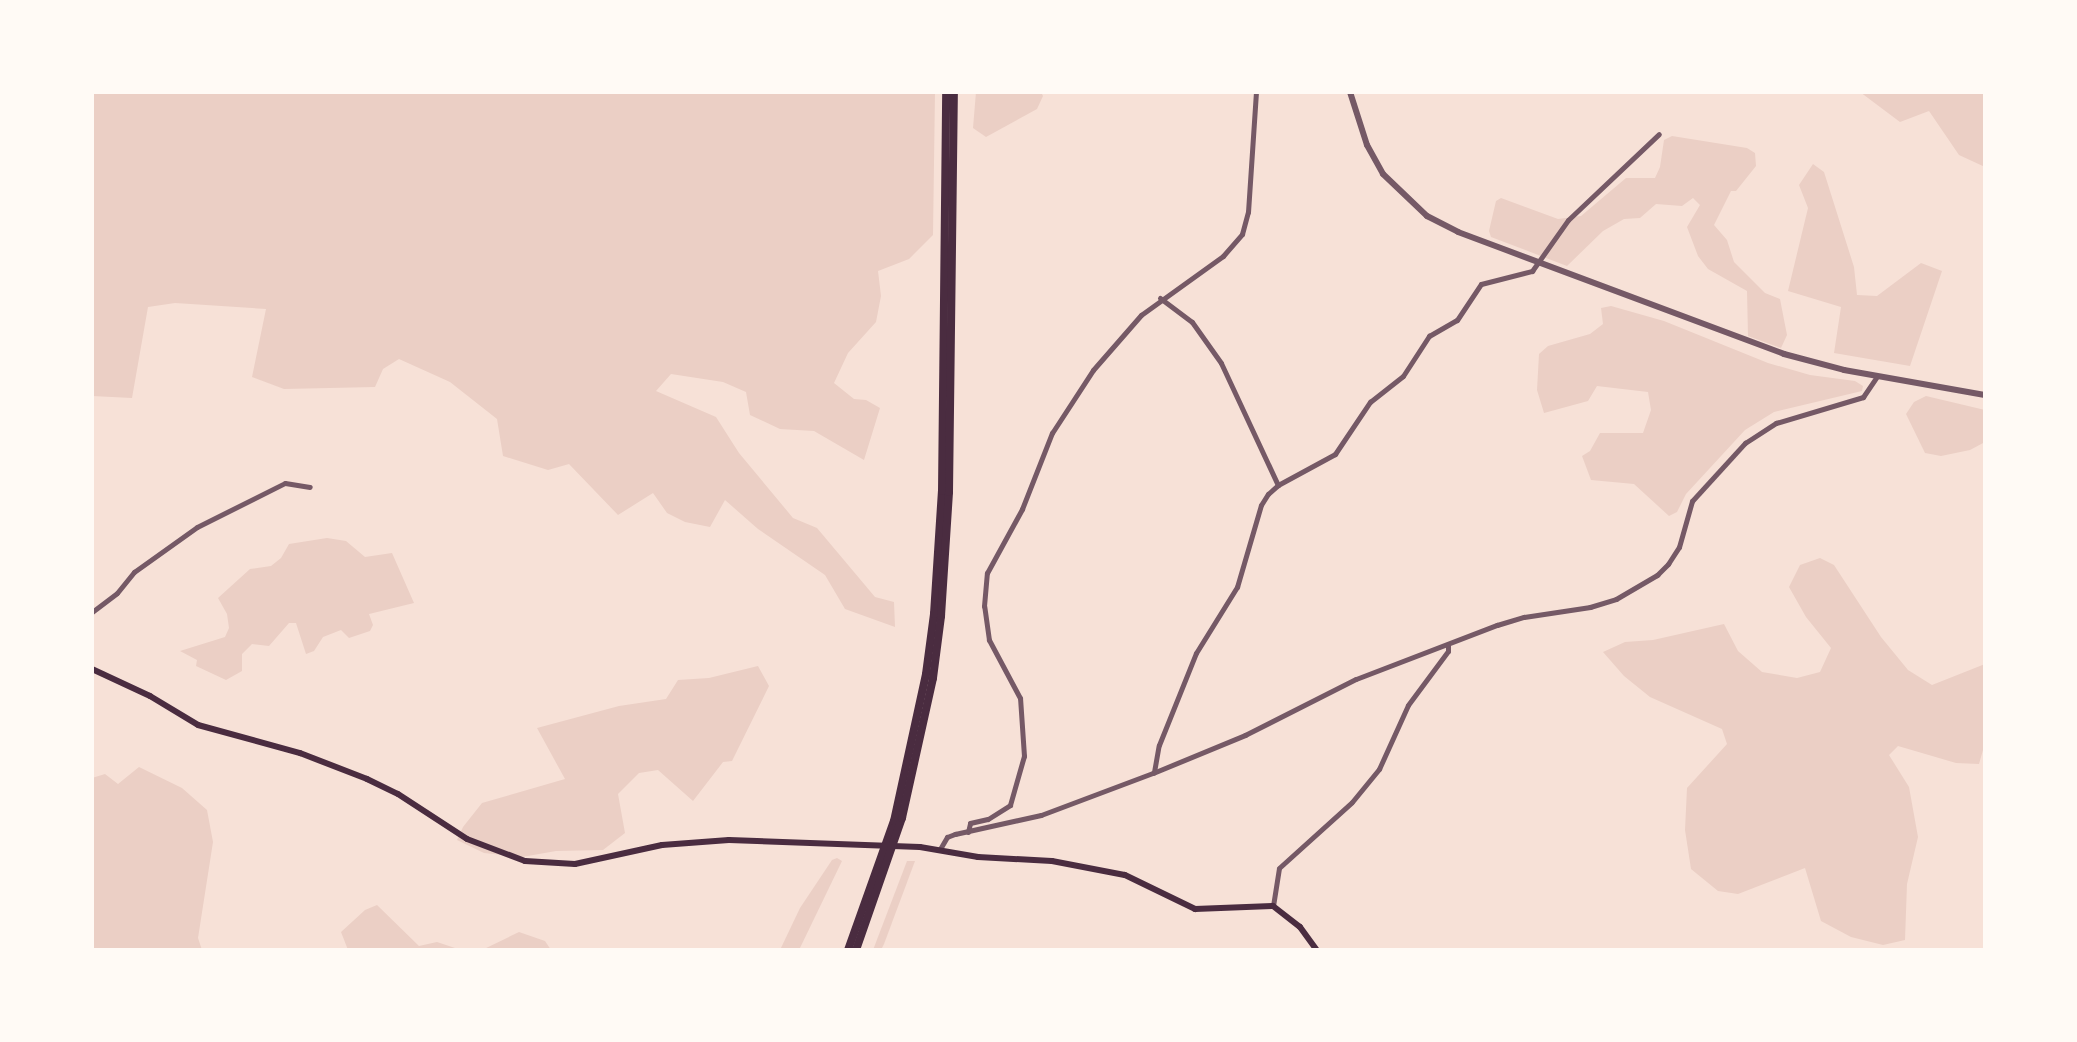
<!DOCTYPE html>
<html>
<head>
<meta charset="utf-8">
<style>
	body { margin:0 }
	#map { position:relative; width:2077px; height:1042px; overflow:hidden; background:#f7e1d7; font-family:"IBM Plex Serif",serif }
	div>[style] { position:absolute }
	.green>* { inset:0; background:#ebcfc5 }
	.minor>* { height:5px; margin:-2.5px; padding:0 2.5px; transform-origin:2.5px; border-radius:2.5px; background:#755966 }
	.tertiary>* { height:6px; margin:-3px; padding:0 3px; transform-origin:3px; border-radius:3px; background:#755966 }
	.secondary>* { height:6px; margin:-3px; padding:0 3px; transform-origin:3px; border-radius:3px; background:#4a2c40 }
	.motorway>* { height:8px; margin:-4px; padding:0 4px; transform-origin:4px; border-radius:4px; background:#4a2c40 }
	span { translate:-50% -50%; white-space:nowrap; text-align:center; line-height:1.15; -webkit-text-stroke:6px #fffaf5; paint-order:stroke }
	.frame { position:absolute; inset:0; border:94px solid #fffaf5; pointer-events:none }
</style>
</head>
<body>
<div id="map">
	<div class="green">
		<div style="clip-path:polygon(92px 92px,935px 92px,933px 235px,909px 259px,878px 271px,881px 296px,876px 322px,848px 353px,834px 383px,854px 399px,866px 400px,880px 408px,864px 460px,814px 431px,780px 429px,750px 415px,746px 392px,723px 382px,671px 374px,656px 391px,716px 417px,739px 453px,793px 518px,817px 528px,875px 597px,894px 602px,895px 627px,845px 609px,825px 575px,758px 529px,725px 500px,710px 527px,685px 522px,667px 513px,653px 493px,618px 515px,569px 464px,548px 470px,503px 456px,497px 419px,450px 382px,399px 359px,383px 369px,375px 387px,284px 389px,252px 377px,266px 309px,175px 303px,148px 307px,132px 398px,92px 396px)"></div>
		<div style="clip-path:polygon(976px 92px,1041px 92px,1043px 96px,1037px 109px,986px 137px,973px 128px)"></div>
		<div style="clip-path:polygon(1860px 92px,1985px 92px,1985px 167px,1959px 155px,1929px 111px,1900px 122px)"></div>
		<div style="clip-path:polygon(1672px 136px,1747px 148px,1755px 153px,1756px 166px,1736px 191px,1731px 191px,1714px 225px,1727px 240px,1734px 262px,1765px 293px,1780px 299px,1787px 335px,1781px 348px,1748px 336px,1747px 291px,1708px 269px,1698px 256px,1687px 227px,1700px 205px,1693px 198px,1682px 206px,1656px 204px,1640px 218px,1624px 219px,1603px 231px,1567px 266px,1491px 237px,1489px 231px,1496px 201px,1501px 198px,1558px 219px,1581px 216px,1626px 178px,1655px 178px,1660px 167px,1664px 140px)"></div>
		<div style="clip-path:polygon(1813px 164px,1824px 172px,1854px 267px,1857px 295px,1877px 296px,1921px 263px,1942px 271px,1910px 366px,1834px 353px,1841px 307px,1788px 291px,1808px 208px,1799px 185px)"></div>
		<div style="clip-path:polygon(1611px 306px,1664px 321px,1768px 363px,1810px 375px,1855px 381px,1863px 386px,1862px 391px,1774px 412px,1745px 430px,1686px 494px,1677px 512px,1669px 516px,1634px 484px,1591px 480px,1582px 456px,1590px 451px,1600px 433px,1643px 433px,1651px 410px,1648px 392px,1597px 386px,1588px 401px,1544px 413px,1537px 390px,1539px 354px,1548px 346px,1590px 334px,1603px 324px,1601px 308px)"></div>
		<div style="clip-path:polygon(1926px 396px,1985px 410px,1985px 442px,1970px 450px,1941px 456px,1925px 453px,1906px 414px,1914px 402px)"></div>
		<div style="clip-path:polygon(327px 538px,346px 541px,365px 557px,392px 553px,414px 603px,369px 614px,373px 625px,370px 631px,349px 638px,341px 630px,323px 637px,314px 651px,306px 654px,296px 623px,289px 623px,269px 646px,252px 644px,242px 654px,242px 671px,226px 680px,196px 666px,197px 660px,180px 651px,225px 637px,229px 628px,227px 614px,218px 598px,250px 569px,271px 566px,281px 558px,289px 544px)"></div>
		<div style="clip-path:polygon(1820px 558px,1834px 565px,1881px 637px,1908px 670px,1932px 685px,1985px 664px,1985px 743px,1979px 764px,1956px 763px,1898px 746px,1889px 755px,1909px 787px,1918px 837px,1907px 884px,1905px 940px,1883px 945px,1851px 937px,1821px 921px,1805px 868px,1738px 894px,1718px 891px,1691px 869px,1685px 830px,1687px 788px,1727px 744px,1722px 729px,1650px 697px,1624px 676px,1603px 652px,1625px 642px,1653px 640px,1724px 624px,1738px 651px,1762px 672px,1797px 678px,1820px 672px,1831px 648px,1806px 617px,1789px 587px,1800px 565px)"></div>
		<div style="clip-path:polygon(758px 666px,769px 686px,732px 761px,723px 762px,693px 801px,658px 770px,639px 773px,618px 794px,625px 833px,603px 850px,556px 851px,522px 857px,484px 853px,457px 840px,463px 827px,482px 803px,565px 779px,537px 728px,619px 706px,666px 699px,678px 680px,709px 678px)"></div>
		<div style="clip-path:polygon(139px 767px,182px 788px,207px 810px,213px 842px,198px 938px,202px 950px,92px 950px,92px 778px,105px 774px,118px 784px)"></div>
		<div style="clip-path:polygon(837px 858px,842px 861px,799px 950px,780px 950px,800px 908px,832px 860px)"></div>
		<div style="clip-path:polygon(907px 861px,915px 861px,884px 944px,881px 950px,873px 950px)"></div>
		<div style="clip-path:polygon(377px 905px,419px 946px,437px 942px,461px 950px,348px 950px,341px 932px,365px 910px)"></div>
		<div style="clip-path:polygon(519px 932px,545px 941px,551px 950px,482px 950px)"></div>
	</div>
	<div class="minor">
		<div style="left:1160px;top:298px;width:40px;rotate:37deg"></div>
		<div style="left:1192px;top:322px;width:50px;rotate:54.7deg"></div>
		<div style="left:1221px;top:363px;width:135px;rotate:65deg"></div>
		<div style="left:92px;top:612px;width:31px;rotate:-37deg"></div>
		<div style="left:117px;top:593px;width:27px;rotate:-51deg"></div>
		<div style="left:134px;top:572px;width:77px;rotate:-35.5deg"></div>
		<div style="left:197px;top:527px;width:98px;rotate:-26.6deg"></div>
		<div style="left:285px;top:483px;width:25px;rotate:9deg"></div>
		<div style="left:1154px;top:772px;width:27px;rotate:-80deg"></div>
		<div style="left:1159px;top:745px;width:99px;rotate:-68.1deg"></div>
		<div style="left:1196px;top:653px;width:78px;rotate:-58.2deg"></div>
		<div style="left:1237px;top:587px;width:85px;rotate:-73.7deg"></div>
		<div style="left:1261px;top:505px;width:13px;rotate:-58deg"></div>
		<div style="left:1268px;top:494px;width:13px;rotate:-42deg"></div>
		<div style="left:1278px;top:485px;width:65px;rotate:-28.5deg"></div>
		<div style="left:1335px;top:454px;width:63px;rotate:-56.1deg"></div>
		<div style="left:1370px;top:402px;width:42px;rotate:-38.2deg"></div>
		<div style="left:1403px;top:376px;width:48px;rotate:-57deg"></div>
		<div style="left:1429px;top:336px;width:32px;rotate:-30deg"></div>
		<div style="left:1457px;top:320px;width:43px;rotate:-56.3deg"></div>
		<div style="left:1481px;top:284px;width:53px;rotate:-14.3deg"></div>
		<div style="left:1532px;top:271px;width:62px;rotate:-54.8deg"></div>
		<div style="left:1568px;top:220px;width:125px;rotate:-43.4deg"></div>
		<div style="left:968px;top:832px;width:9px;rotate:-77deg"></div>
		<div style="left:970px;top:823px;width:18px;rotate:-13deg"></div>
		<div style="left:988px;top:819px;width:26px;rotate:-32deg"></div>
		<div style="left:1010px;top:805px;width:51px;rotate:-74.1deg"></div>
		<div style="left:1024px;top:756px;width:58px;rotate:-93.9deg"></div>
		<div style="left:1020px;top:698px;width:66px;rotate:-118.1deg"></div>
		<div style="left:989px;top:640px;width:34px;rotate:-98deg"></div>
		<div style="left:984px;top:606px;width:33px;rotate:-85deg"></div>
		<div style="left:987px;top:573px;width:73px;rotate:-61.3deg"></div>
		<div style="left:1022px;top:509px;width:82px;rotate:-68.5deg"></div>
		<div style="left:1052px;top:433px;width:75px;rotate:-56.9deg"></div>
		<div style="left:1093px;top:370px;width:73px;rotate:-48.9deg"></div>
		<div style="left:1141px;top:315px;width:101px;rotate:-35.7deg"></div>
		<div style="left:1223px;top:256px;width:29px;rotate:-49deg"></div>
		<div style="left:1242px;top:234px;width:23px;rotate:-75deg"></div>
		<div style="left:1248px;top:212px;width:120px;rotate:-86.2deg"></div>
		<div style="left:940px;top:849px;width:14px;rotate:-60deg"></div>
		<div style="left:947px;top:837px;width:9px;rotate:-21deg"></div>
		<div style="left:955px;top:834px;width:88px;rotate:-12.5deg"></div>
		<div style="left:1041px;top:815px;width:120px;rotate:-20.6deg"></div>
		<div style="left:1153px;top:773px;width:100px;rotate:-22.4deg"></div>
		<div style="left:1245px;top:735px;width:124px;rotate:-26.8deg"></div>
		<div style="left:1356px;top:679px;width:151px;rotate:-21deg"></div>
		<div style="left:1497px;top:625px;width:28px;rotate:-17deg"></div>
		<div style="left:1524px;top:617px;width:67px;rotate:-8.6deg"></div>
		<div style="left:1590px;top:607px;width:27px;rotate:-17deg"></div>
		<div style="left:1616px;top:599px;width:48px;rotate:-30.3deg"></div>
		<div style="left:1657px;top:575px;width:16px;rotate:-45deg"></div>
		<div style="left:1668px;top:564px;width:20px;rotate:-57deg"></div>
		<div style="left:1679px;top:547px;width:48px;rotate:-74.2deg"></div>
		<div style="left:1692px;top:501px;width:79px;rotate:-47.6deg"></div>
		<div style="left:1745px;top:443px;width:37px;rotate:-33deg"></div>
		<div style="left:1776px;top:423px;width:91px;rotate:-16.6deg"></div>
		<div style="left:1863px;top:397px;width:25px;rotate:-56deg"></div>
		<div style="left:1273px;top:906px;width:38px;rotate:-81deg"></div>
		<div style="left:1279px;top:868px;width:98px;rotate:-42.1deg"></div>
		<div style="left:1352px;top:802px;width:43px;rotate:-50.7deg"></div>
		<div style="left:1379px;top:769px;width:70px;rotate:-65.6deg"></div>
		<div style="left:1408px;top:705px;width:67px;rotate:-53.5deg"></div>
		<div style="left:1448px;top:651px;width:6px;rotate:-90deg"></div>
	</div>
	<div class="tertiary">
		<div style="left:1350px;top:92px;width:56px;rotate:72.2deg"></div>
		<div style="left:1367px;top:145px;width:33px;rotate:61deg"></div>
		<div style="left:1383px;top:174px;width:61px;rotate:43.7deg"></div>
		<div style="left:1427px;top:216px;width:35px;rotate:27deg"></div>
		<div style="left:1458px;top:232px;width:348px;rotate:20.5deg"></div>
		<div style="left:1784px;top:354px;width:62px;rotate:14.9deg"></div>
		<div style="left:1844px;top:370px;width:143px;rotate:10.1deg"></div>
	</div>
	<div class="secondary">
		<div style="left:92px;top:669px;width:64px;rotate:25deg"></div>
		<div style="left:150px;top:696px;width:56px;rotate:31.1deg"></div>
		<div style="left:198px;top:725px;width:106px;rotate:15.4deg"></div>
		<div style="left:300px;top:753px;width:72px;rotate:21.2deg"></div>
		<div style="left:367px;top:779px;width:34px;rotate:26deg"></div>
		<div style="left:398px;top:794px;width:82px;rotate:33.1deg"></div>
		<div style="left:467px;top:839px;width:62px;rotate:20.8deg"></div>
		<div style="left:525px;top:861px;width:50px;rotate:3.4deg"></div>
		<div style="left:575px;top:864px;width:89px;rotate:-12.3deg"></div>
		<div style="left:662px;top:845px;width:67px;rotate:-4.3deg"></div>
		<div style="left:729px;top:840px;width:191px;rotate:2.1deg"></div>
		<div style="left:920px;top:847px;width:59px;rotate:9.8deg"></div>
		<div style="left:978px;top:857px;width:74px;rotate:3.1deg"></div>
		<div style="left:1052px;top:861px;width:74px;rotate:10.9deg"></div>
		<div style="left:1125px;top:875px;width:78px;rotate:25.9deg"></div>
		<div style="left:1195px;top:909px;width:78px;rotate:-2.2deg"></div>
		<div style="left:1273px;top:906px;width:34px;rotate:38deg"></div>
		<div style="left:1300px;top:927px;width:29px;rotate:54deg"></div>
	</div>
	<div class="motorway">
		<div style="left:848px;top:950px;width:137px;rotate:-70.4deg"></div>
		<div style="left:894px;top:821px;width:150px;rotate:-77.7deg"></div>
		<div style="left:926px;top:674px;width:61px;rotate:-82.4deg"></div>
		<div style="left:934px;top:614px;width:123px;rotate:-86.3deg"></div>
		<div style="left:942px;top:491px;width:399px;rotate:-89.4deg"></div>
		<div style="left:856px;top:950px;width:140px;rotate:-70.8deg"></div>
		<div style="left:902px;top:818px;width:143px;rotate:-77.5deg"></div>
		<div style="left:933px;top:678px;width:63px;rotate:-82.6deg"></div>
		<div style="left:941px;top:616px;width:124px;rotate:-86.3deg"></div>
		<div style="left:949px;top:492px;width:400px;rotate:-89.3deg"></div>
	</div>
	<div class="frame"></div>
</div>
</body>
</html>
